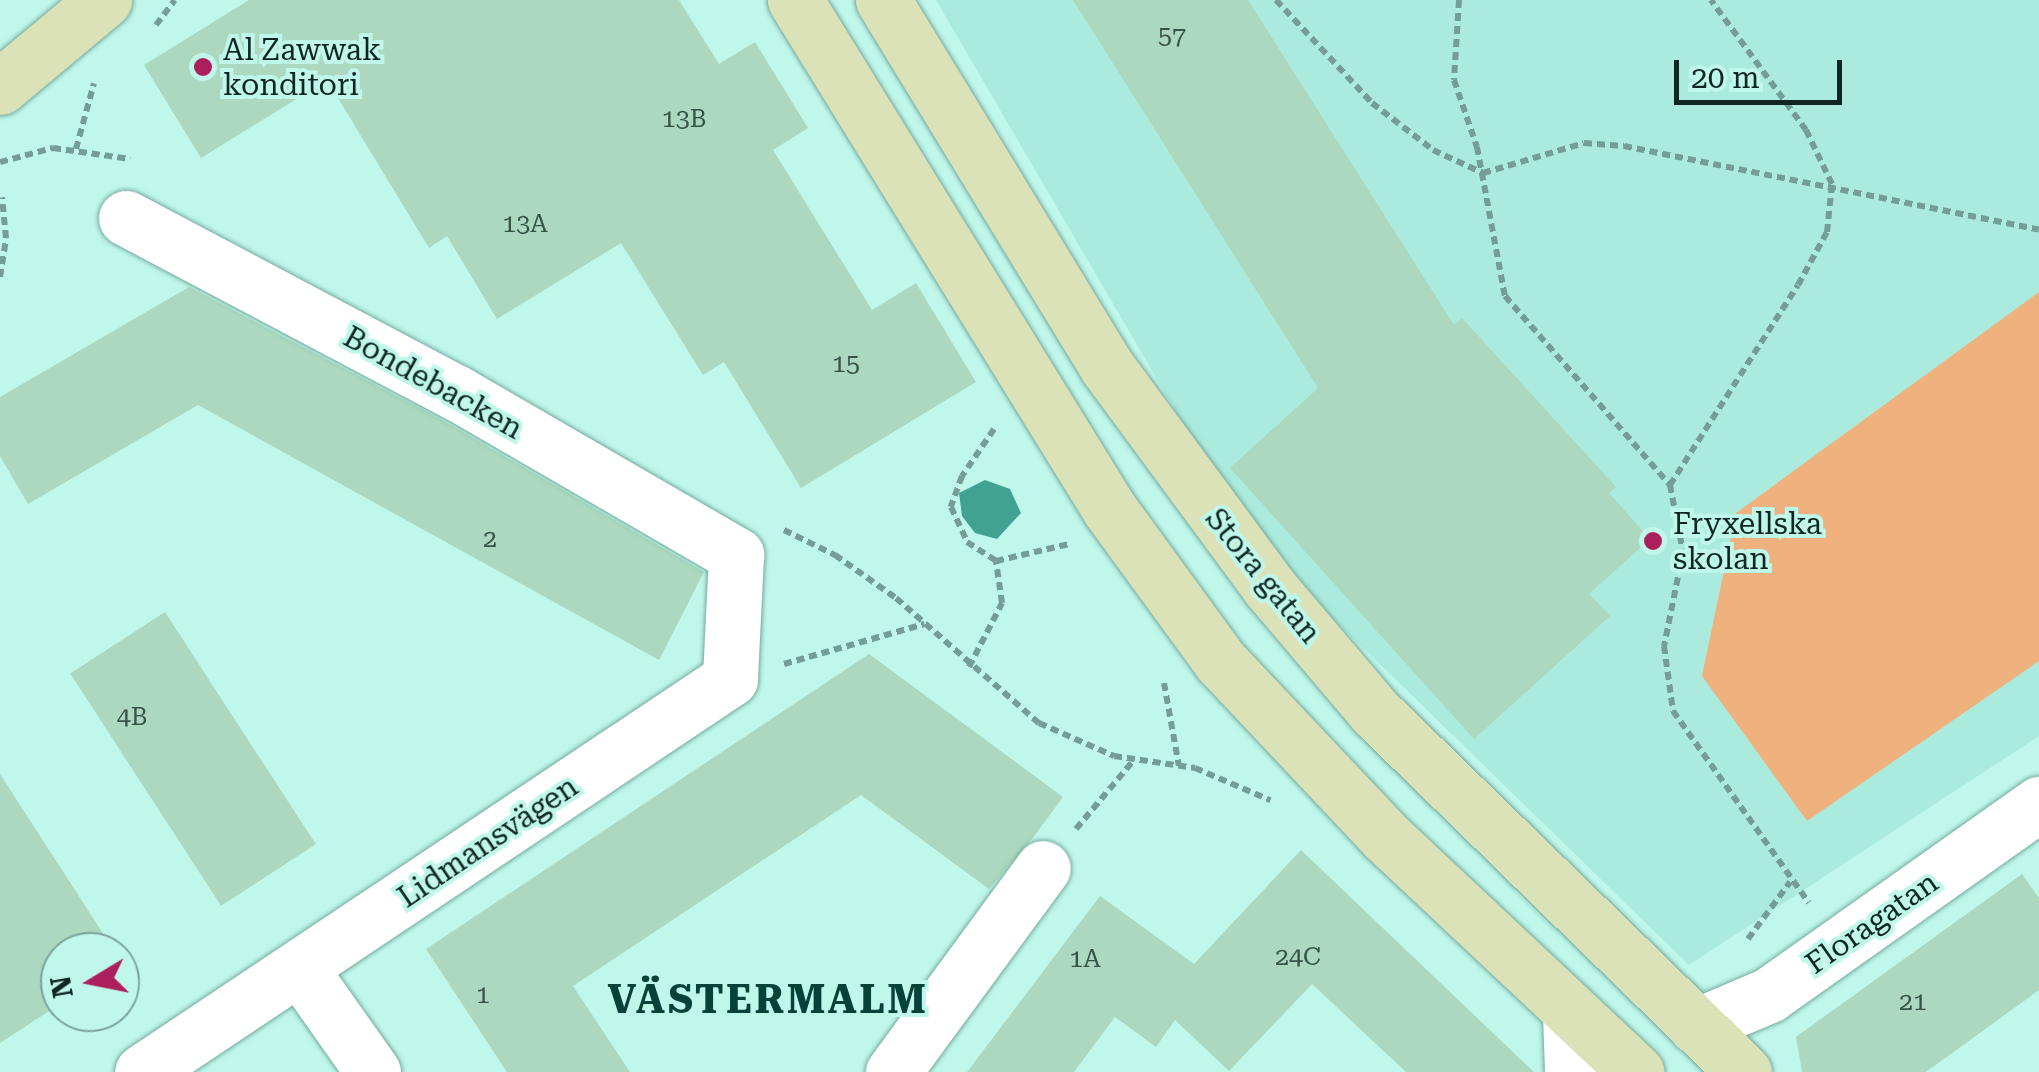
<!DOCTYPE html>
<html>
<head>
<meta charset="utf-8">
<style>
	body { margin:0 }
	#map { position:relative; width:2039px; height:1072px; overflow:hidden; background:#c0f7eb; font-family:"Roboto Serif",serif }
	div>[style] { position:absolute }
	.built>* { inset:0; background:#abebdd }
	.green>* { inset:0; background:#efb17d }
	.water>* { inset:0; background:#42a292 }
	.building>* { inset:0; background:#abd8be; transform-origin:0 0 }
	.path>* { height:6px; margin-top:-3px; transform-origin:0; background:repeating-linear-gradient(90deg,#749d95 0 8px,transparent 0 13px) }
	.roads { filter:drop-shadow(0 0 2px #74aa9f) drop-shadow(0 0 2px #74aa9f) }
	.minor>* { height:55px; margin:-27.5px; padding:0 27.5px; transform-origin:27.5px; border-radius:27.5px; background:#fff }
	.secondary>* { height:55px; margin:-27.5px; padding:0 27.5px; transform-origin:27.5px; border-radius:27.5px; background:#dbe2b8 }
	.dots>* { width:28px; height:28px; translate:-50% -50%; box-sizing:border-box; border:5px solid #c0f7eb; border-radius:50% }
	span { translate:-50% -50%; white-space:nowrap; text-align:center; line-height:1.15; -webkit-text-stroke:8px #c0f7eb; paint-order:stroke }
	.number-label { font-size:25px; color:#375249 }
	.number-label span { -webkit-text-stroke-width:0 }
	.poi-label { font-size:30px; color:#102622 }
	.left { translate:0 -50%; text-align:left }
	.street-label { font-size:30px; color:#102622 }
	.district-label { font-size:40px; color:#06423a; font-weight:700; letter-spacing:2.5px }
	.north { position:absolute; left:40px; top:932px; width:100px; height:100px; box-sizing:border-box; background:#c0f7eb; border:2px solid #7aa39b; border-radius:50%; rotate:260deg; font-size:28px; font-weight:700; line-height:40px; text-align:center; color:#102622 }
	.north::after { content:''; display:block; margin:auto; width:35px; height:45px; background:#ac1f5d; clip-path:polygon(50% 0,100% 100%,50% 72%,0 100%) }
	.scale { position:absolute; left:1674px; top:60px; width:168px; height:45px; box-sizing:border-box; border:5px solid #102622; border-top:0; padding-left:12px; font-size:30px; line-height:35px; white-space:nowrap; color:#102622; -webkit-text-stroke:8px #c0f7eb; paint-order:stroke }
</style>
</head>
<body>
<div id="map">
	<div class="built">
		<div style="clip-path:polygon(936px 0,2039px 0,2039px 736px,1689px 965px,1319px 605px,1214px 477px)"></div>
	</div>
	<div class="green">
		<div style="clip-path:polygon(2039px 292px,2039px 661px,1807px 821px,1702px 676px,1736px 513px)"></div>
	</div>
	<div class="water">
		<div style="clip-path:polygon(985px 480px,1010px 489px,1021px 513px,997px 539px,975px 533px,962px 516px,959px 493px)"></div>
	</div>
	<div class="building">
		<div style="clip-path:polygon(249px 0,679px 0,719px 64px,755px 42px,808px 128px,773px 150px,872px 310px,916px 283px,976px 382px,801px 488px,724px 362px,703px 375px,621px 243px,497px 319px,447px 236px,429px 248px,327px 80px,201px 158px,144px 65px)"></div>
		<div style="clip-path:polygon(1073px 0,1248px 0,1454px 325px,1462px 318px,1616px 487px,1609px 493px,1650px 539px,1589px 594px,1610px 616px,1474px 739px,1230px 468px,1318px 388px)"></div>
		<div style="clip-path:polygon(189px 287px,442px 420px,704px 572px,659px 660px,198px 405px,28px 504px,0 456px,0 397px)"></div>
		<div style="left:165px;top:612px;width:277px;height:113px;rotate:57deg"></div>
		<div style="clip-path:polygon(869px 654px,1063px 797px,1032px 839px,989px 889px,861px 795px,573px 986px,630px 1072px,507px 1072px,426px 949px)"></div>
		<div style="clip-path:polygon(0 774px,115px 952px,60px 952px,60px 1004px,0 1043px)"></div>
		<div style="clip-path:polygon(1301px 850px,1534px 1072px,1406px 1072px,1312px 984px,1229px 1071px,1175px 1020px,1156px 1047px,1115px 1017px,1074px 1072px,967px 1072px,1100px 896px,1194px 964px)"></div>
		<div style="clip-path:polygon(2022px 874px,2039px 898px,2039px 990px,1926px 1072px,1802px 1072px,1796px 1037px)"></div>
	</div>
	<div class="path">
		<div style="left:1276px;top:0;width:141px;rotate:47deg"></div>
		<div style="left:1372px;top:103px;width:77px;rotate:37.6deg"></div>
		<div style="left:1433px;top:150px;width:55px;rotate:24.7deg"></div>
		<div style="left:1483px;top:173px;width:105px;rotate:-16.5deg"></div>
		<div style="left:1584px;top:143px;width:40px;rotate:4.3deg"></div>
		<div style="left:1624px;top:146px;width:423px;rotate:11.4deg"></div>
		<div style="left:1459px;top:0;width:80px;rotate:93.6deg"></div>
		<div style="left:1454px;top:80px;width:71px;rotate:71.1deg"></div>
		<div style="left:1477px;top:147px;width:152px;rotate:79.4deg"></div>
		<div style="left:1505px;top:296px;width:251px;rotate:48.9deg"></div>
		<div style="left:1670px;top:485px;width:68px;rotate:79deg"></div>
		<div style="left:1683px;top:552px;width:96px;rotate:101.4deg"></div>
		<div style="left:1664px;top:646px;width:66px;rotate:82.1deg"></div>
		<div style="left:1673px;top:711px;width:235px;rotate:54.7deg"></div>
		<div style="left:156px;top:25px;width:31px;rotate:-53deg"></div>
		<div style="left:76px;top:149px;width:68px;rotate:-74.7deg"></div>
		<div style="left:0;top:162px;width:55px;rotate:-14.8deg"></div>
		<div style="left:53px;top:148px;width:78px;rotate:8.1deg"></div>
		<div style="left:0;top:277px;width:39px;rotate:-81deg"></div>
		<div style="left:6px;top:238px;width:41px;rotate:-95.6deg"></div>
		<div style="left:994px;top:429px;width:57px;rotate:124.2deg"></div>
		<div style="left:962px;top:476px;width:33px;rotate:110deg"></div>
		<div style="left:951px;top:507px;width:38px;rotate:65deg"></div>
		<div style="left:967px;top:542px;width:35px;rotate:33deg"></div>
		<div style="left:996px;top:561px;width:75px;rotate:-13.1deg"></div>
		<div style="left:1670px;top:485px;width:237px;rotate:-57.4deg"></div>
		<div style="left:1798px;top:285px;width:60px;rotate:-61.3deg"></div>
		<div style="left:1827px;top:232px;width:48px;rotate:-84.1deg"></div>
		<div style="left:1832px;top:184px;width:60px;rotate:-115.7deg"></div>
		<div style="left:1806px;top:130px;width:161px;rotate:-126.2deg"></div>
		<div style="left:784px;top:530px;width:57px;rotate:26.1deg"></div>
		<div style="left:835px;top:555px;width:75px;rotate:35.2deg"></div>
		<div style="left:896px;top:598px;width:190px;rotate:41.2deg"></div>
		<div style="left:1039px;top:723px;width:82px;rotate:23.7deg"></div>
		<div style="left:1114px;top:756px;width:82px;rotate:8.4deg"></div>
		<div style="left:1195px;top:768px;width:82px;rotate:23.1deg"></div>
		<div style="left:784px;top:664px;width:146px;rotate:-15.9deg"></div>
		<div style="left:969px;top:667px;width:72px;rotate:-62.7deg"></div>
		<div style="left:1002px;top:603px;width:42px;rotate:-98.1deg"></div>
		<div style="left:1164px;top:683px;width:84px;rotate:79.8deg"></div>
		<div style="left:1076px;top:829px;width:90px;rotate:-50deg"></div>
		<div style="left:1748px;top:939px;width:71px;rotate:-53.6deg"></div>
	</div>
	<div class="roads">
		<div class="minor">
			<div style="left:126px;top:218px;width:374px;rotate:27.9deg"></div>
			<div style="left:457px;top:393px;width:323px;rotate:30.1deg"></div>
			<div style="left:736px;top:555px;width:124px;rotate:92.8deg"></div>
			<div style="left:730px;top:679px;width:707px;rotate:146.24deg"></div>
			<div style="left:301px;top:970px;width:125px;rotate:54.8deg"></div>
			<div style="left:1570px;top:1014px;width:58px;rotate:88deg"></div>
			<div style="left:1696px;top:1026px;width:79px;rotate:-23deg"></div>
			<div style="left:1769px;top:995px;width:331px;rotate:-35.3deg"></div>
			<div style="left:893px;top:1072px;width:253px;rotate:-53.7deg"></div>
		</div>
		<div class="secondary">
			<div style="left:795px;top:0;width:599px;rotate:58.3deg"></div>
			<div style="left:1110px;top:510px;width:188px;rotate:53.9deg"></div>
			<div style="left:1221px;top:662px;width:239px;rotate:46.7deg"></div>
			<div style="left:1385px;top:836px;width:345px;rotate:43.2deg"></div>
			<div style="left:883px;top:0;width:430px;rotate:58.6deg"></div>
			<div style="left:1107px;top:367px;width:273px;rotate:53.6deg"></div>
			<div style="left:1269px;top:587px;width:165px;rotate:49.7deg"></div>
			<div style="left:1376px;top:713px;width:514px;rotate:44.29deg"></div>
			<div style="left:0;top:87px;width:136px;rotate:-39.9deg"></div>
		</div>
	</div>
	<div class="dots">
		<div style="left:203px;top:67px;background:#ac1f5d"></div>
		<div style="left:1653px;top:541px;background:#ac1f5d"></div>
	</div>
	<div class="number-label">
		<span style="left:1172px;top:36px">57</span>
		<span style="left:684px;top:119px">13B</span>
		<span style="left:525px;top:224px">13A</span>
		<span style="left:846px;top:364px">15</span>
		<span style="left:490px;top:539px">2</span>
		<span style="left:132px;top:717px">4B</span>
		<span style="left:1298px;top:957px">24C</span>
		<span style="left:1085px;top:959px">1A</span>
		<span style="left:483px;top:995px">1</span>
		<span style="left:1913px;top:1002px">21</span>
	</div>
	<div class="poi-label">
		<span class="left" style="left:223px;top:67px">Al Zawwak<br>konditori</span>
		<span class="left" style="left:1673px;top:541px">Fryxellska<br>skolan</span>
	</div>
	<div class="street-label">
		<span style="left:433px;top:383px;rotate:29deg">Bondebacken</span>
		<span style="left:1263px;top:576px;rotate:51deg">Stora gatan</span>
		<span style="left:488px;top:842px;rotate:-34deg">Lidmansvägen</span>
		<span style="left:1872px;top:923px;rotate:-35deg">Floragatan</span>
	</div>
	<div class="district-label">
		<span style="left:768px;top:1000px">VÄSTERMALM</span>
	</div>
	<div class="north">N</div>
	<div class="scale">20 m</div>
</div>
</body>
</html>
